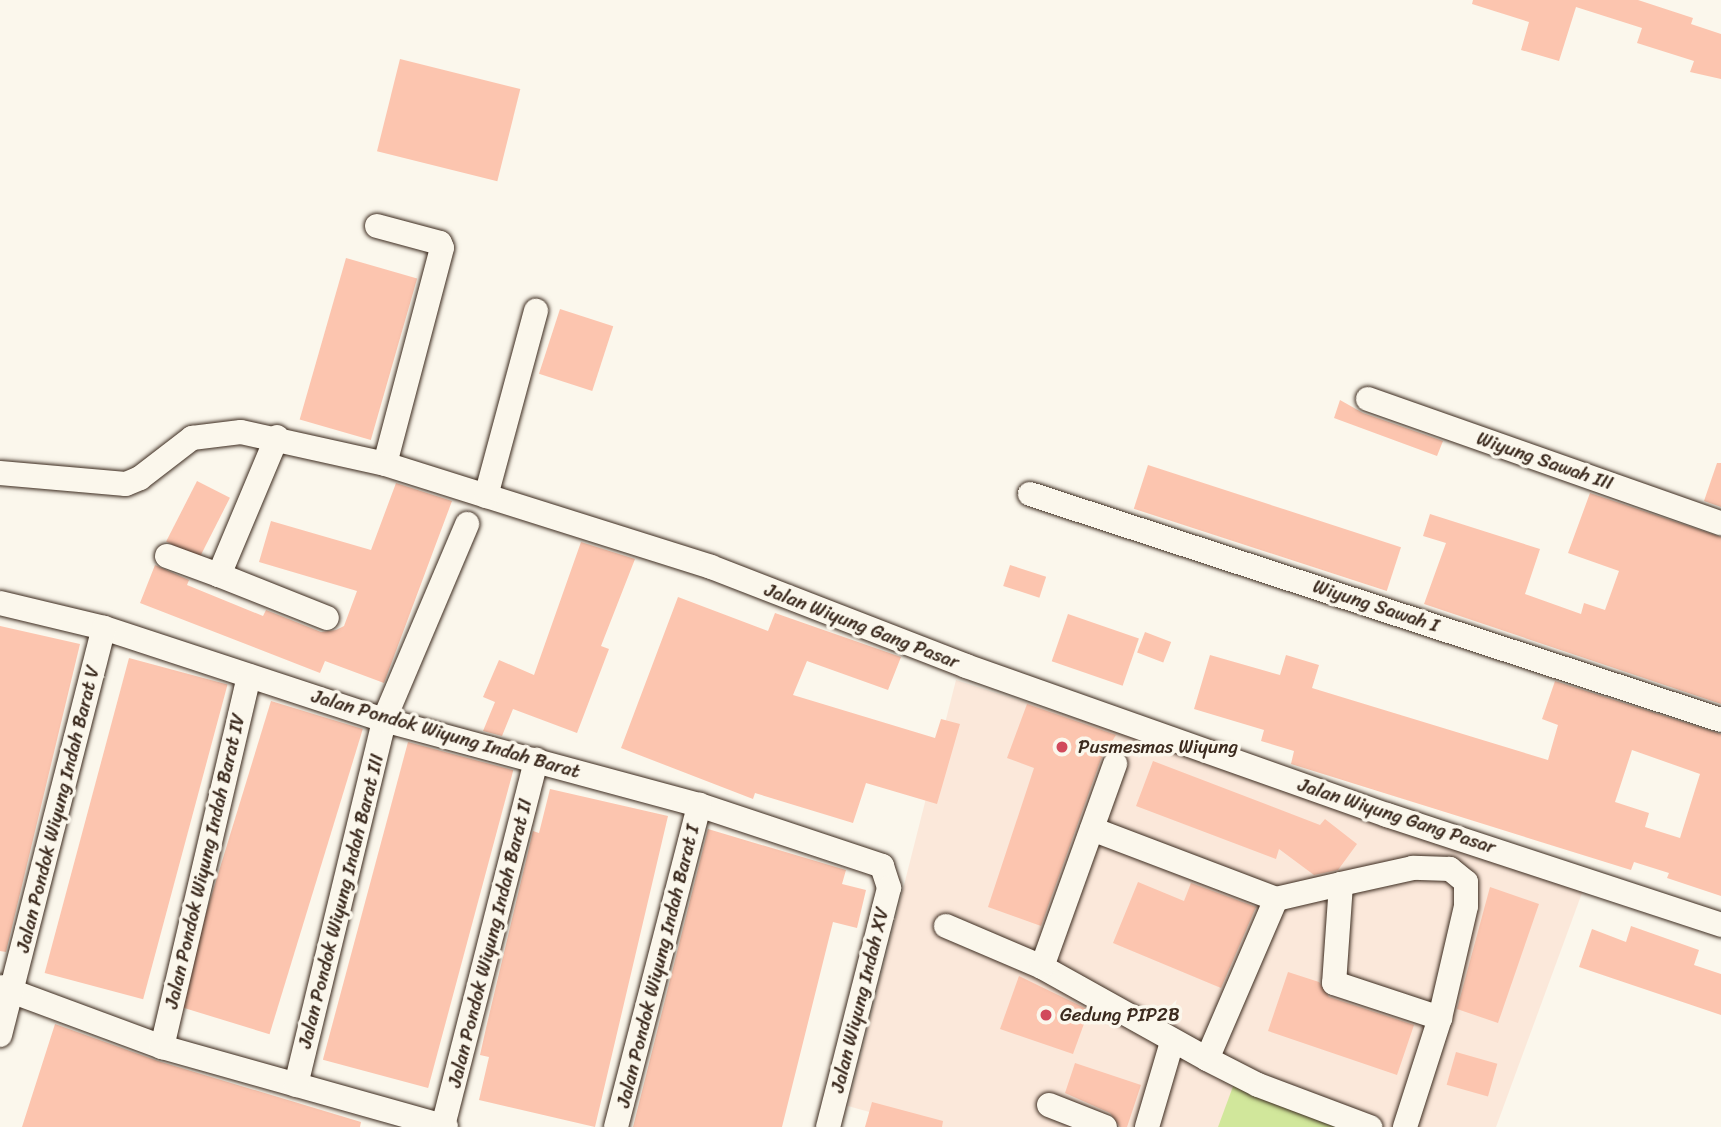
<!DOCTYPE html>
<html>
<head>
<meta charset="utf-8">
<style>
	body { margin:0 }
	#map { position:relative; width:1721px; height:1127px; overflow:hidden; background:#fbf7ec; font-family:Sriracha,sans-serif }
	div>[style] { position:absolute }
	.built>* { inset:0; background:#fbe8da }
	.green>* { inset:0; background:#d1e79b }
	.building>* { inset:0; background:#fcc5af; transform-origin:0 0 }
	.roads { filter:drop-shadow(0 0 2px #3b2a1e) drop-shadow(0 0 2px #3b2a1e) }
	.minor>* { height:24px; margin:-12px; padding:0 12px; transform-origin:12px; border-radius:12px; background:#fbf7ec }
	.dots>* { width:19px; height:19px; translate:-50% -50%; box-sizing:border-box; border:4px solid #fbf7ec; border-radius:50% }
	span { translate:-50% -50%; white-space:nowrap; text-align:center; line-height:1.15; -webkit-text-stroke:7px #fbf7ec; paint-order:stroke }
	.street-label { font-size:19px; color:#3b2a1e }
	.poi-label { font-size:19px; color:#3b2a1e }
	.left { translate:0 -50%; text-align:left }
</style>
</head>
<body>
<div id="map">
	<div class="built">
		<div style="clip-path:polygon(956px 680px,1586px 882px,1496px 1127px,923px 1127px,848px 1106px)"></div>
	</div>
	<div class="green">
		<div style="clip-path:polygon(1235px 1081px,1347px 1127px,1218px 1127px)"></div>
	</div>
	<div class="building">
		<div style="clip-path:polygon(1473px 0,1638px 0,1693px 18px,1691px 24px,1721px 34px,1721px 79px,1690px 72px,1694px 61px,1637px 43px,1642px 28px,1576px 7px,1559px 61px,1521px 50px,1529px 22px,1472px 4px)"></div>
		<div style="left:400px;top:59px;width:124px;height:95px;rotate:14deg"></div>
		<div style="left:346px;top:258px;width:74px;height:168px;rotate:16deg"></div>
		<div style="left:560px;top:309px;width:56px;height:68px;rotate:18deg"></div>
		<div style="clip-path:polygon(1340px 400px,1363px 413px,1443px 441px,1437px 456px,1334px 418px)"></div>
		<div style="clip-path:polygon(1717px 463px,1721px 463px,1721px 507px,1704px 501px)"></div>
		<div style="left:1148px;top:465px;width:266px;height:46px;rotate:18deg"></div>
		<div style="left:197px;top:481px;width:37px;height:68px;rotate:27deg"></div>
		<div style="clip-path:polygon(396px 483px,452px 501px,384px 683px,325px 661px,320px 673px,140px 603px,155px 565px,189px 580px,187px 585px,263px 616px,266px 610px,321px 632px,336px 630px,344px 626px,357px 591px,259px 562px,271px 521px,371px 550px)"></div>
		<div style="clip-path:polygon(1590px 493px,1721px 537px,1721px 704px,1424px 604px,1446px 543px,1423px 536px,1430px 514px,1540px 549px,1525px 594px,1581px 614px,1584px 603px,1605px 610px,1619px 571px,1568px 553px)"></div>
		<div style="clip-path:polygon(581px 542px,635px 559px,601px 646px,609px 649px,577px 733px,513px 709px,502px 736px,483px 731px,495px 702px,483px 697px,499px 660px,534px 675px)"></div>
		<div style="left:1010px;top:565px;width:38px;height:22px;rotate:18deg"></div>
		<div style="clip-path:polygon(678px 597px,768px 631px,775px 613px,901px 657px,888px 690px,807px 661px,793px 695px,935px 738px,941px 719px,960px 724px,937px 804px,866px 783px,853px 823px,755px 793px,753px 799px,621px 748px)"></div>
		<div style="left:1068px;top:614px;width:75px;height:50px;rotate:19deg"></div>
		<div style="clip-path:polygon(0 626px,80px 644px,6px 952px,0 951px)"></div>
		<div style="left:1145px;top:632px;width:28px;height:22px;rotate:21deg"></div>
		<div style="clip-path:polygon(evenodd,1210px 655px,1280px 675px,1286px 655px,1319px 665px,1312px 688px,1548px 760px,1558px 725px,1542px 719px,1555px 681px,1721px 734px,1721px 896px,1667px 878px,1669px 873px,1634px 862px,1631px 870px,1291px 764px,1294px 751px,1261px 741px,1264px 730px,1194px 709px,1210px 655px,1632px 750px,1700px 774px,1680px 838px,1645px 827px,1649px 813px,1615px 802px,1632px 750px)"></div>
		<div style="left:129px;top:658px;width:102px;height:326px;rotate:15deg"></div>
		<div style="left:271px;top:701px;width:96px;height:319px;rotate:17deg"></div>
		<div style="clip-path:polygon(1027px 704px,1116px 735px,1101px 759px,1041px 926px,988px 907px,1034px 768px,1007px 758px)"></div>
		<div style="left:408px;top:742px;width:109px;height:329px;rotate:15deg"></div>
		<div style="clip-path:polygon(1153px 761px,1320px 825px,1325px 819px,1357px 844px,1338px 870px,1314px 875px,1279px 849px,1276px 859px,1136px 806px)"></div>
		<div style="clip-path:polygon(550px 789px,668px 816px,595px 1127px,479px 1100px,489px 1057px,480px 1055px,486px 1028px,533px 831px,539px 833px)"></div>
		<div style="clip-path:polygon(708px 829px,846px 870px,842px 884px,866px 890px,857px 928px,833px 922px,782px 1127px,633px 1127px)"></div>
		<div style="clip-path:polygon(1138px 882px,1184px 901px,1191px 883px,1256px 907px,1221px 988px,1113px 943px)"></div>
		<div style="clip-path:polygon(1490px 887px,1539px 904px,1498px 1023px,1457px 1009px)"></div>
		<div style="clip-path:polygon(1631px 926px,1699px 950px,1694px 965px,1721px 974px,1721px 1015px,1579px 967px,1592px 929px,1626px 942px)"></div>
		<div style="clip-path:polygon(1288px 972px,1319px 982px,1329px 997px,1414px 1025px,1397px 1075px,1268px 1031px)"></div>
		<div style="clip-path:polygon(1019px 976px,1089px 1010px,1073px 1054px,1000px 1029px)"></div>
		<div style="clip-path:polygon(55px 1024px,158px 1061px,361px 1122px,360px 1127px,22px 1127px)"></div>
		<div style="left:1456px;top:1052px;width:43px;height:34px;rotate:16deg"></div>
		<div style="clip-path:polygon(1075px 1063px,1141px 1085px,1127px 1127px,1120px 1127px,1110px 1113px,1065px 1093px)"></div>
		<div style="clip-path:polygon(872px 1102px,943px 1121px,942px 1127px,865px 1127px)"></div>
	</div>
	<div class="roads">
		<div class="minor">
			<div style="left:377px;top:226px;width:65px;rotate:15.1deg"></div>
			<div style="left:440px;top:243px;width:5px;rotate:68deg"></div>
			<div style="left:442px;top:248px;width:223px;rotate:104.8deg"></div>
			<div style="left:1368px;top:399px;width:374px;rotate:19.4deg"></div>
			<div style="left:277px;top:437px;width:150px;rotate:112.8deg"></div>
			<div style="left:219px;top:575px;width:116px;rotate:21.7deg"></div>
			<div style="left:0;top:473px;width:126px;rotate:5deg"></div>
			<div style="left:126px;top:484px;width:15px;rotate:-23deg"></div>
			<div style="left:140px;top:478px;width:66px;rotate:-37.6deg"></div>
			<div style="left:192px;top:438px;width:49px;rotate:-7deg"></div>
			<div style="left:241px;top:432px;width:148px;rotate:12.5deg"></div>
			<div style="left:385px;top:464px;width:342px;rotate:17.5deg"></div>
			<div style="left:711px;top:567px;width:274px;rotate:21.2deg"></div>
			<div style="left:966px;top:666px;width:447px;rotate:19.5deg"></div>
			<div style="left:1387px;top:815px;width:352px;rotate:18.2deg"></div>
			<div style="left:1030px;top:494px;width:727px;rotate:18.11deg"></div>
			<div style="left:486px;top:496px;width:192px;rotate:-74.9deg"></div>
			<div style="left:167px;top:556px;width:55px;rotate:20.1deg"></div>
			<div style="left:0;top:603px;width:107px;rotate:13.5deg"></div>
			<div style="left:104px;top:628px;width:295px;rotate:18.2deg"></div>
			<div style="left:384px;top:720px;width:326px;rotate:15.1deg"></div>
			<div style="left:699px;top:805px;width:193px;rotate:18.4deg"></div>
			<div style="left:882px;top:866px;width:23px;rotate:72deg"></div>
			<div style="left:889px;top:888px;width:247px;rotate:104.3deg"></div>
			<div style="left:1092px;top:829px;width:197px;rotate:20.8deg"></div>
			<div style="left:1276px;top:899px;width:67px;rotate:-13deg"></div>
			<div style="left:1276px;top:899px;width:174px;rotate:113.3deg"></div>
			<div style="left:1207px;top:1059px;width:57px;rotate:27deg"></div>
			<div style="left:1258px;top:1085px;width:120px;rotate:20.6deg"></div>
			<div style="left:946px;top:926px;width:104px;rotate:23.1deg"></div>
			<div style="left:1042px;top:967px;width:189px;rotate:29.1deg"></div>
			<div style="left:1042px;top:967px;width:216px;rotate:-70.2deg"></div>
			<div style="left:0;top:987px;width:173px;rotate:20.3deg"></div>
			<div style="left:162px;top:1047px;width:295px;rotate:15.7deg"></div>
			<div style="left:0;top:1035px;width:420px;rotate:-75.7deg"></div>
			<div style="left:162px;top:1047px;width:381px;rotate:-76.8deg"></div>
			<div style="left:296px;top:1085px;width:375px;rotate:-76.4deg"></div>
			<div style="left:384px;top:720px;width:213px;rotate:-67deg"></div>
			<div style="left:1049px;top:1105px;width:60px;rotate:21.4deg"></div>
			<div style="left:443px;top:1126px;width:378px;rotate:-75.7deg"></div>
			<div style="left:616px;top:1127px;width:333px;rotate:-75.5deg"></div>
			<div style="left:1147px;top:1127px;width:89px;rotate:-73.6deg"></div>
			<div style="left:1405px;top:1127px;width:114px;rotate:-72.2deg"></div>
			<div style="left:1440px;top:1018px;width:115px;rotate:-76.9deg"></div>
			<div style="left:1466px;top:906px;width:24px;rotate:-90deg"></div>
			<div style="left:1466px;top:882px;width:21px;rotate:-141deg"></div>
			<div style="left:1450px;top:869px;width:37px;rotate:-178deg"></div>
			<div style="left:1413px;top:868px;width:74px;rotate:167.5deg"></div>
			<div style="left:1341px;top:884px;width:99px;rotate:94deg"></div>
			<div style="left:1334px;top:983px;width:112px;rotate:18.3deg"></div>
		</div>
	</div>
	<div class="dots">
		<div style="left:1062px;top:747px;background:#d1495b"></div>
		<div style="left:1046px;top:1015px;background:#d1495b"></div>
	</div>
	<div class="street-label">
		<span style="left:1545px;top:461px;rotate:19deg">Wiyung Sawah III</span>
		<span style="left:1376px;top:606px;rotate:18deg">Wiyung Sawah I</span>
		<span style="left:862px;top:626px;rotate:21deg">Jalan Wiyung Gang Pasar</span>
		<span style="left:446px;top:734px;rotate:16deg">Jalan Pondok Wiyung Indah Barat</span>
		<span style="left:58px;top:809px;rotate:-76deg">Jalan Pondok Wiyung Indah Barat V</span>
		<span style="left:1397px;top:816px;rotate:18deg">Jalan Wiyung Gang Pasar</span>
		<span style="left:205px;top:861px;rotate:-77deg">Jalan Pondok Wiyung Indah Barat IV</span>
		<span style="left:341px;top:901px;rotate:-76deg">Jalan Pondok Wiyung Indah Barat III</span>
		<span style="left:490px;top:943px;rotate:-76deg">Jalan Pondok Wiyung Indah Barat II</span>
		<span style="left:658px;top:966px;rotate:-76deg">Jalan Pondok Wiyung Indah Barat I</span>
		<span style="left:860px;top:1000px;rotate:-76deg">Jalan Wiyung Indah XV</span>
	</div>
	<div class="poi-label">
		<span class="left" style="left:1078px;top:747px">Pusmesmas Wiyung</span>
		<span class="left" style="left:1060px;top:1015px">Gedung PIP2B</span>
	</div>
</div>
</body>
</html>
